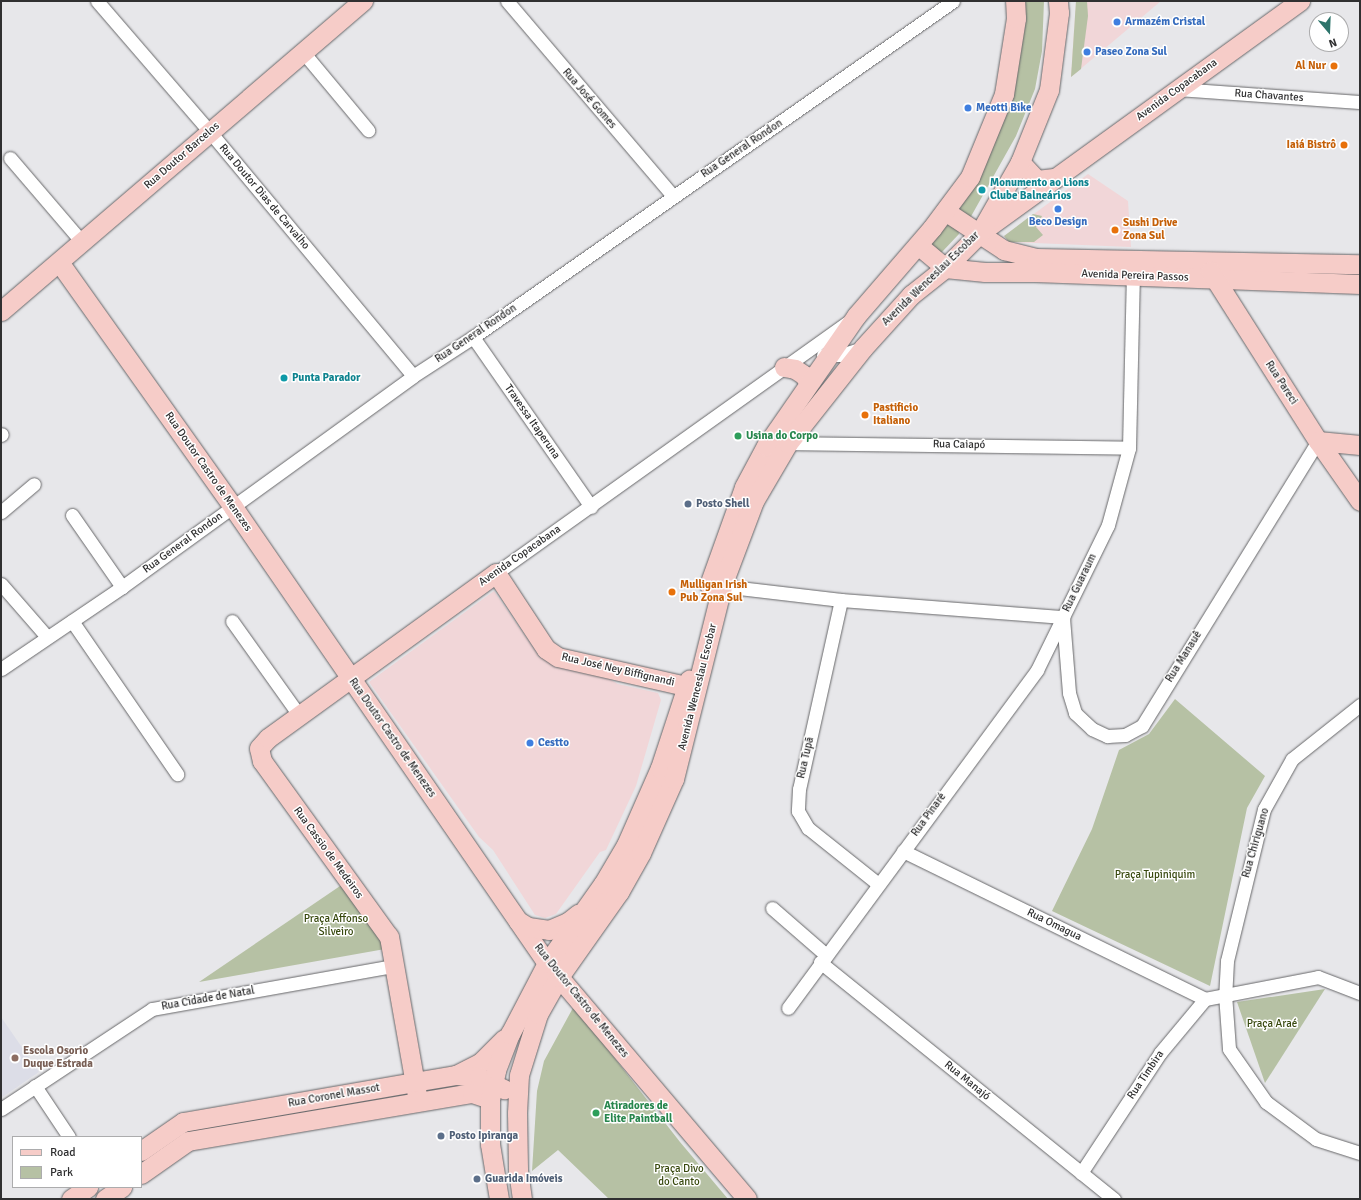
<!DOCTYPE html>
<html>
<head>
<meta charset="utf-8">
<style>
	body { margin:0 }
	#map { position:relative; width:1361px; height:1200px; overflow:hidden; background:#e7e7ea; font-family:Signika,sans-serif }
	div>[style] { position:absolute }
	.commercial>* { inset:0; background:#f1d6d8 }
	.built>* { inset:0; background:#dcdde7 }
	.green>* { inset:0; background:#b6c1a4 }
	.roads { filter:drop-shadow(0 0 1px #676769) drop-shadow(0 0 1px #676769) }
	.street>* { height:13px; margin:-6.5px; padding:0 6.5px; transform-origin:6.5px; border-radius:6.5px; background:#fff }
	.secondary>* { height:19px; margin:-9.5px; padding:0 9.5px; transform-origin:9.5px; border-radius:9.5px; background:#f6ccc8 }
	.dots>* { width:11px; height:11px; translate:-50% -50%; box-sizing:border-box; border:2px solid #fff; border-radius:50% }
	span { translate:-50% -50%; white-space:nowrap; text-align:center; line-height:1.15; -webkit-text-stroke:3px #fff; paint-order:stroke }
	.shop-label { font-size:11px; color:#366cbe; font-weight:700 }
	.left { translate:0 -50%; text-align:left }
	.food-label { font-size:11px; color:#c56008; font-weight:700 }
	.right { translate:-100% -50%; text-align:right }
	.street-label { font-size:11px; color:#303031 }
	.culture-label { font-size:11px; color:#0d838f; font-weight:700 }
	.leisure-label { font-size:11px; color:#27864d; font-weight:700 }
	.service-label { font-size:11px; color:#4e5e75; font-weight:700 }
	.park-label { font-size:11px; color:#37480d }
	.education-label { font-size:11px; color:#785e54; font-weight:700 }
	.frame { position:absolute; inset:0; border:2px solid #303031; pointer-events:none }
	.legend { position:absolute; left:12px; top:1136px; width:130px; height:52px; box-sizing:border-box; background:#fff; border:1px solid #acacad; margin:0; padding:5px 7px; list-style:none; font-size:12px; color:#303031 }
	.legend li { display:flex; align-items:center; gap:8px; height:20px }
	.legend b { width:20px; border:1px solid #acacad }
	.north { position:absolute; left:1309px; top:12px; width:40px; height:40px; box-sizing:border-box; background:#fff; border:1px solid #acacad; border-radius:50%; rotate:161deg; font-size:11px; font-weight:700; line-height:16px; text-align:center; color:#303031 }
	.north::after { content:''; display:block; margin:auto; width:14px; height:18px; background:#2d746b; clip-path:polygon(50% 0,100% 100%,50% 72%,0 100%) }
</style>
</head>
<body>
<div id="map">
	<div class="commercial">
		<div style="clip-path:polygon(1076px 1px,1161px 1px,1071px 77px)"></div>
		<div style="clip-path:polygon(1088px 174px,1128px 201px,1131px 247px,1009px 242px,1004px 236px)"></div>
		<div style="clip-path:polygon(494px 591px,539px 656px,552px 664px,604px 676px,618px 684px,658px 693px,661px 700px,636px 786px,606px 850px,600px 852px,556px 914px,545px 918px,535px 915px,493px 850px,479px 837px,369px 682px)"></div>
	</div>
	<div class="built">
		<div style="clip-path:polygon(1px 1017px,39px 1072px,1px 1098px)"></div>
	</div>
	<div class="green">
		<div style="clip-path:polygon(1022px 1px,1044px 1px,1042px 51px,1035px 89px,1016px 136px,969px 220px,956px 211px,987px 160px,1007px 113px,1013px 88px)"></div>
		<div style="clip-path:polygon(1076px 1px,1087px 1px,1088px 16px,1081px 69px,1071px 77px)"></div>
		<div style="clip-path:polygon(1033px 214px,1042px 216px,1036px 227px,1043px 235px,1034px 242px,1009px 242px,1004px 236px)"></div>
		<div style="clip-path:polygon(950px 223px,958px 229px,959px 234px,942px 252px,935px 252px,930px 242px,946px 225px)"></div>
		<div style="clip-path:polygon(1175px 699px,1265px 776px,1247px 808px,1210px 986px,1052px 911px,1092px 829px,1119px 750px,1149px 734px)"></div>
		<div style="clip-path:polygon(343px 884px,377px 928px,385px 949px,199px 982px)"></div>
		<div style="clip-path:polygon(1325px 989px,1265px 1083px,1237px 1002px)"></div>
		<div style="clip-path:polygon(574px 1006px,680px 1142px,728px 1199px,609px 1199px,558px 1150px,532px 1171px,537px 1091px,544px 1061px)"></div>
	</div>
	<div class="roads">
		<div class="street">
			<div style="left:97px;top:1px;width:173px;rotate:49.2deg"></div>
			<div style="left:210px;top:132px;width:317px;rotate:50.2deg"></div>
			<div style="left:507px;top:1px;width:256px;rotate:49.6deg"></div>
			<div style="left:303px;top:52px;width:102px;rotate:50.2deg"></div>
			<div style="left:1177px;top:89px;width:183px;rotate:4.1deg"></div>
			<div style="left:10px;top:158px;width:111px;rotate:49.4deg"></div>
			<div style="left:473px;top:337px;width:207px;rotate:55.2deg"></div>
			<div style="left:823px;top:355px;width:18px"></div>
			<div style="left:841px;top:355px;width:23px;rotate:-18deg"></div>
			<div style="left:1px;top:435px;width:1px;rotate:-45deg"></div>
			<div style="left:788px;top:443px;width:341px;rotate:0.8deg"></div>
			<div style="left:1px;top:512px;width:43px;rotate:-40.3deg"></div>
			<div style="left:72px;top:515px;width:88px;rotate:55.2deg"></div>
			<div style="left:496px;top:573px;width:431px;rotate:-35.5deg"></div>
			<div style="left:1px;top:584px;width:70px;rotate:49deg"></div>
			<div style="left:722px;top:586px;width:120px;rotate:6.7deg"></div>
			<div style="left:841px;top:600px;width:223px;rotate:4.4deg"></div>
			<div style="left:841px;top:600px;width:194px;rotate:102.5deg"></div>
			<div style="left:799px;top:789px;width:22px;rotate:93deg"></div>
			<div style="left:798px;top:811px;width:20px;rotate:60deg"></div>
			<div style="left:808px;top:828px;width:88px;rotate:38.6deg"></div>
			<div style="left:1063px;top:618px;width:75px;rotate:85.4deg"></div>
			<div style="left:1069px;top:693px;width:21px;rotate:73deg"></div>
			<div style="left:1075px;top:713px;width:23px;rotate:43deg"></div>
			<div style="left:1092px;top:729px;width:17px;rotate:25deg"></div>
			<div style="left:1107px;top:736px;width:18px;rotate:-3deg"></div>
			<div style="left:1125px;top:735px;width:19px;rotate:-28deg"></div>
			<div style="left:1142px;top:726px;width:335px;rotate:-58.3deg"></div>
			<div style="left:72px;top:621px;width:186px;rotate:55.5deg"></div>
			<div style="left:232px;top:621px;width:115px;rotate:54.5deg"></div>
			<div style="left:1px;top:669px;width:146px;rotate:-34.1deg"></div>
			<div style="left:122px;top:587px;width:359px;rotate:-35.9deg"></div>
			<div style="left:413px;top:376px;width:72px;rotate:-33deg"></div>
			<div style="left:473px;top:337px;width:586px;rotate:-34.99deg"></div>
			<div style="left:1360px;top:705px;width:87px;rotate:141.5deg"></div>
			<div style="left:1292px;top:759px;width:57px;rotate:119.2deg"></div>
			<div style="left:1264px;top:809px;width:156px;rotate:103.7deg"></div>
			<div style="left:1227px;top:961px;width:33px;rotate:93deg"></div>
			<div style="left:1225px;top:994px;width:55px;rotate:85.8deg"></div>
			<div style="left:1229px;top:1049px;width:65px;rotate:55.1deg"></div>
			<div style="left:1266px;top:1102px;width:62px;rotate:36.5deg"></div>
			<div style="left:1316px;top:1139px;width:46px;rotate:17.7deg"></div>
			<div style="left:903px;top:851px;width:336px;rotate:26.1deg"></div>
			<div style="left:772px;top:908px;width:72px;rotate:41deg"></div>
			<div style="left:820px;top:962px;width:378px;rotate:38.9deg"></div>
			<div style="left:788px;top:1008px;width:420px;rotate:-53.6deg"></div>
			<div style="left:1037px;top:670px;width:161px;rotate:-63.9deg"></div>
			<div style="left:1108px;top:525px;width:80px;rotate:-74.7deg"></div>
			<div style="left:1129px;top:448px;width:181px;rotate:-88.7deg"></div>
			<div style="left:35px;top:1086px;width:61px;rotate:56.3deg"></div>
			<div style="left:1px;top:1109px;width:181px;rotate:-33.5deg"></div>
			<div style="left:152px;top:1009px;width:246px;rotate:-10.1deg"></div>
			<div style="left:1081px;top:1173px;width:144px;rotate:-56.6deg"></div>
			<div style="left:1160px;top:1053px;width:70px;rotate:-50.2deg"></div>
			<div style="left:1205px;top:999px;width:115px;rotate:-11deg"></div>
			<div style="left:1318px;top:977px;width:45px;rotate:20.9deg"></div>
		</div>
		<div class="secondary">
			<div style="left:1020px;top:162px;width:25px;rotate:47deg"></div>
			<div style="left:1037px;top:180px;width:17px;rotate:-7deg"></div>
			<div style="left:945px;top:211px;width:71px;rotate:33.5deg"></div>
			<div style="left:1004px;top:250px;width:33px;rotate:14deg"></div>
			<div style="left:1036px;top:258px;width:324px;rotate:1.1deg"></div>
			<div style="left:985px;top:229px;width:389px;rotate:-35.9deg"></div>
			<div style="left:918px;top:245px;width:35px;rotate:40deg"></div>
			<div style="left:945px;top:268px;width:40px;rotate:5.7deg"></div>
			<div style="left:985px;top:272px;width:50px"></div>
			<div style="left:1035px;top:272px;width:325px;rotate:2.1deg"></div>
			<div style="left:59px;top:262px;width:301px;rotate:54.6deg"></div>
			<div style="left:233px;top:507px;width:554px;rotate:55.45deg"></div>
			<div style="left:547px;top:963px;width:309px;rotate:49.7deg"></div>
			<div style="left:1210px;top:271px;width:201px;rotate:57.6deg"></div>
			<div style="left:1318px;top:441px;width:73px;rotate:55deg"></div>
			<div style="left:1px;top:311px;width:477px;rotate:-40.6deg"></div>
			<div style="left:784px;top:367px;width:11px;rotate:10deg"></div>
			<div style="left:795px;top:369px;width:11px;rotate:34deg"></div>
			<div style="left:804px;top:375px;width:9px;rotate:58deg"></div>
			<div style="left:1318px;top:441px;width:42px;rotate:5.4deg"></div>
			<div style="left:709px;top:585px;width:104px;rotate:-70.3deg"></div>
			<div style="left:744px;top:487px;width:47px;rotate:-61.8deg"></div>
			<div style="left:766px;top:446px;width:158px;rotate:-55.3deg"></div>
			<div style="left:856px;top:316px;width:116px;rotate:-49.2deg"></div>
			<div style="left:932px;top:228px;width:64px;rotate:-53.3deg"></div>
			<div style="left:970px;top:177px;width:90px;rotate:-67.7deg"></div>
			<div style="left:1004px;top:94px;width:77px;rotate:-81deg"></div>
			<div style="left:1016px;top:18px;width:17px;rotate:-93deg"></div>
			<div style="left:518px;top:921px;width:12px;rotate:31deg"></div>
			<div style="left:528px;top:927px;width:21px;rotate:8deg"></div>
			<div style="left:549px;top:930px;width:21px;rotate:-23deg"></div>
			<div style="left:568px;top:922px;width:13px;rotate:-39deg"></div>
			<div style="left:456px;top:1075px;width:27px;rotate:-27deg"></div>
			<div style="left:480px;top:1063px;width:34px;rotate:-45deg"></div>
			<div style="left:418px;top:1101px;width:167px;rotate:-100deg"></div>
			<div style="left:389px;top:937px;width:217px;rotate:-125.8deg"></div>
			<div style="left:262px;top:761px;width:13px;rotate:-103deg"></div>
			<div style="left:259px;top:748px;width:13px;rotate:-48deg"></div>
			<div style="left:268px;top:738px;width:281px;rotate:-35.9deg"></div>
			<div style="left:496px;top:573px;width:91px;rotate:56.7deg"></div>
			<div style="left:546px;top:649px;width:14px;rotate:34deg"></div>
			<div style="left:558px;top:657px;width:131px;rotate:12.8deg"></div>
			<div style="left:141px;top:1151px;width:51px;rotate:-34.6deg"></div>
			<div style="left:183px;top:1122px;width:234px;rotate:-9.8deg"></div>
			<div style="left:414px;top:1082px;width:43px;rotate:-9.5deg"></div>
			<div style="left:456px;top:1075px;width:23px;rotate:5deg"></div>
			<div style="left:479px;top:1077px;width:28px;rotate:26deg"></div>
			<div style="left:141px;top:1174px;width:57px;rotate:-35.1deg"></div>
			<div style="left:188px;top:1141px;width:288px;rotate:-9.6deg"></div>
			<div style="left:472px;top:1093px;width:19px;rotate:18deg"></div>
			<div style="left:71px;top:1199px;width:21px;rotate:-35deg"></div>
			<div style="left:105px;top:1199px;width:21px;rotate:-35deg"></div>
			<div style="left:499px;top:1199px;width:56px;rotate:-99.3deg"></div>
			<div style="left:490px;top:1144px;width:45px;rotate:-90deg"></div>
			<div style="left:490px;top:1099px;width:30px;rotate:-78deg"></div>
			<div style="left:496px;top:1070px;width:39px;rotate:-69deg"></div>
			<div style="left:510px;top:1034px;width:80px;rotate:-62.5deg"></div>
			<div style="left:547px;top:963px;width:97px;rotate:-54.7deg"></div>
			<div style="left:603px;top:884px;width:45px;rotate:-59.5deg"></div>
			<div style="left:626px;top:845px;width:84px;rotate:-66.2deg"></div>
			<div style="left:660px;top:768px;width:93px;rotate:-71.8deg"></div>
			<div style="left:522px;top:1199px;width:30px;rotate:-98deg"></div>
			<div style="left:518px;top:1169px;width:56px;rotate:-91deg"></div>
			<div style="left:517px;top:1113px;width:38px;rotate:-87deg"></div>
			<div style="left:519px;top:1075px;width:64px;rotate:-72.7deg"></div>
			<div style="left:538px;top:1014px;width:43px;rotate:-60.4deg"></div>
			<div style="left:559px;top:977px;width:104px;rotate:-54.8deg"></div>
			<div style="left:619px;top:892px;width:45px;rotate:-60.6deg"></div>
			<div style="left:641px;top:853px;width:81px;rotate:-66deg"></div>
			<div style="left:674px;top:779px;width:199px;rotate:-76deg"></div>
			<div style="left:722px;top:586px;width:91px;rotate:-69.4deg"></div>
			<div style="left:754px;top:501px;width:67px;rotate:-59.6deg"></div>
			<div style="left:788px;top:443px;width:121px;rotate:-51.7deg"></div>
			<div style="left:863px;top:348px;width:72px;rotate:-47.8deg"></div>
			<div style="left:911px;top:295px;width:43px;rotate:-38.5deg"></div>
			<div style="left:945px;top:268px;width:48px;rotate:-45deg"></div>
			<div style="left:979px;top:234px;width:83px;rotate:-60.3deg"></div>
			<div style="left:1020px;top:162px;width:78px;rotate:-68.1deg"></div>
			<div style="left:1049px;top:90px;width:78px;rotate:-82.6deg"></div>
			<div style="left:1059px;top:13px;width:12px;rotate:-95deg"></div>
		</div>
	</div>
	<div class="dots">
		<div style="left:1117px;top:22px;background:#3f7fe0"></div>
		<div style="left:1087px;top:52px;background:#3f7fe0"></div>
		<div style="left:1334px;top:66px;background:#e8710a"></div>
		<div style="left:968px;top:108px;background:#3f7fe0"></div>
		<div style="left:1344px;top:145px;background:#e8710a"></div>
		<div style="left:982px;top:190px;background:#0f9aa8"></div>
		<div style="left:1058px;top:209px;background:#3f7fe0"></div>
		<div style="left:1115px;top:230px;background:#e8710a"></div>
		<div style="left:284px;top:378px;background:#0f9aa8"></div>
		<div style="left:865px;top:415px;background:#e8710a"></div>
		<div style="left:738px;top:436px;background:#2e9e5b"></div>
		<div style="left:688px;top:504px;background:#5c6f8a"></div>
		<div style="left:672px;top:592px;background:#e8710a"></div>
		<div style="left:530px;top:743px;background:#3f7fe0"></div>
		<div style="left:15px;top:1058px;background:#8d6e63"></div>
		<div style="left:596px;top:1113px;background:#2e9e5b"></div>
		<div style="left:441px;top:1136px;background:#5c6f8a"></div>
		<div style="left:477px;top:1179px;background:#5c6f8a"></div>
	</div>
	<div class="shop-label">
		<span class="left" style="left:1125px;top:22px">Armazém Cristal</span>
		<span class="left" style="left:1095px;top:52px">Paseo Zona Sul</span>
		<span class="left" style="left:976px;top:108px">Meotti Bike</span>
		<span style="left:1058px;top:222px">Beco Design</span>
		<span class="left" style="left:538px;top:743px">Cestto</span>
	</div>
	<div class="food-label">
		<span class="right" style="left:1326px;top:66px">Al Nur</span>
		<span class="right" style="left:1336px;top:145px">Iaiá Bistrô</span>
		<span class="left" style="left:1123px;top:230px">Sushi Drive<br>Zona Sul</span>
		<span class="left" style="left:873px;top:415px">Pastificio<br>Italiano</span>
		<span class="left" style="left:680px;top:592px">Mulligan Irish<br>Pub Zona Sul</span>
	</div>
	<div class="street-label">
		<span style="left:1177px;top:90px;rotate:-36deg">Avenida Copacabana</span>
		<span style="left:1269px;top:96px;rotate:4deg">Rua Chavantes</span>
		<span style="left:589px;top:99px;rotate:49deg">Rua José Gomes</span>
		<span style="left:742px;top:149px;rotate:-34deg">Rua General Rondon</span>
		<span style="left:182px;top:156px;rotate:-41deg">Rua Doutor Barcelos</span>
		<span style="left:264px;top:197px;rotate:50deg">Rua Doutor Dias de Carvalho</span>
		<span style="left:1135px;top:276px;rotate:2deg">Avenida Pereira Passos</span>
		<span style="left:931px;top:279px;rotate:-44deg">Avenida Wenceslau Escobar</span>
		<span style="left:476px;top:334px;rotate:-34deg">Rua General Rondon</span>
		<span style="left:1281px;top:383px;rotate:57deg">Rua Pareci</span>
		<span style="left:532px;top:422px;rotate:55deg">Travessa Itaperuna</span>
		<span style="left:959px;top:445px;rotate:1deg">Rua Caiapó</span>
		<span style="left:208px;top:472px;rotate:55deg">Rua Doutor Castro de Menezes</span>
		<span style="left:183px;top:543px;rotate:-36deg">Rua General Rondon</span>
		<span style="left:520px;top:556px;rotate:-35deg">Avenida Copacabana</span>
		<span style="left:1080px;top:583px;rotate:-64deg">Rua Guaraum</span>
		<span style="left:1184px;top:657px;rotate:-58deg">Rua Manauê</span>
		<span style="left:618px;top:670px;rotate:13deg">Rua José Ney Biffignandi</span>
		<span style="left:698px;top:687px;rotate:-76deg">Avenida Wenceslau Escobar</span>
		<span style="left:392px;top:738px;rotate:55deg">Rua Doutor Castro de Menezes</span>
		<span style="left:806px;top:758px;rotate:-77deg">Rua Tupã</span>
		<span style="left:929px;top:815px;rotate:-54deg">Rua Pinaré</span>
		<span style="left:1256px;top:843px;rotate:-74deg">Rua Chiriguano</span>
		<span style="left:328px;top:853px;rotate:54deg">Rua Cassio de Medeiros</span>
		<span style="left:1054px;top:925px;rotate:26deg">Rua Omagua</span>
		<span style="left:208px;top:999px;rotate:-10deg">Rua Cidade de Natal</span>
		<span style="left:581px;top:1001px;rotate:51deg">Rua Doutor Castro de Menezes</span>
		<span style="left:1146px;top:1075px;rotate:-56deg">Rua Timbira</span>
		<span style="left:967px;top:1081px;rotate:39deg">Rua Manajó</span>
		<span style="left:334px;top:1096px;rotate:-10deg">Rua Coronel Massot</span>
	</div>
	<div class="culture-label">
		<span class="left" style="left:990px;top:190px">Monumento ao Lions<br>Clube Balneários</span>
		<span class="left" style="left:292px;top:378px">Punta Parador</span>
	</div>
	<div class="leisure-label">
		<span class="left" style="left:746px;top:436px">Usina do Corpo</span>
		<span class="left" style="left:604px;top:1113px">Atiradores de<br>Elite Paintball</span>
	</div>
	<div class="service-label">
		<span class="left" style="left:696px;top:504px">Posto Shell</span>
		<span class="left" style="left:449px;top:1136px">Posto Ipiranga</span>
		<span class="left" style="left:485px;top:1179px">Guarida Imóveis</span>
	</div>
	<div class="park-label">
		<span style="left:1155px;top:875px">Praça Tupiniquim</span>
		<span style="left:336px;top:926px">Praça Affonso<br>Silveiro</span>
		<span style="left:1272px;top:1024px">Praça Araé</span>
		<span style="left:679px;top:1176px">Praça Divo<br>do Canto</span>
	</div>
	<div class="education-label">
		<span class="left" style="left:23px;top:1058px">Escola Osorio<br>Duque Estrada</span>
	</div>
	<div class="frame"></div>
	<ul class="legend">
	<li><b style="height:5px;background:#f6ccc8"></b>Road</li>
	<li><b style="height:11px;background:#b6c1a4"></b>Park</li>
	</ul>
	<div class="north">N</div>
</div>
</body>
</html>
